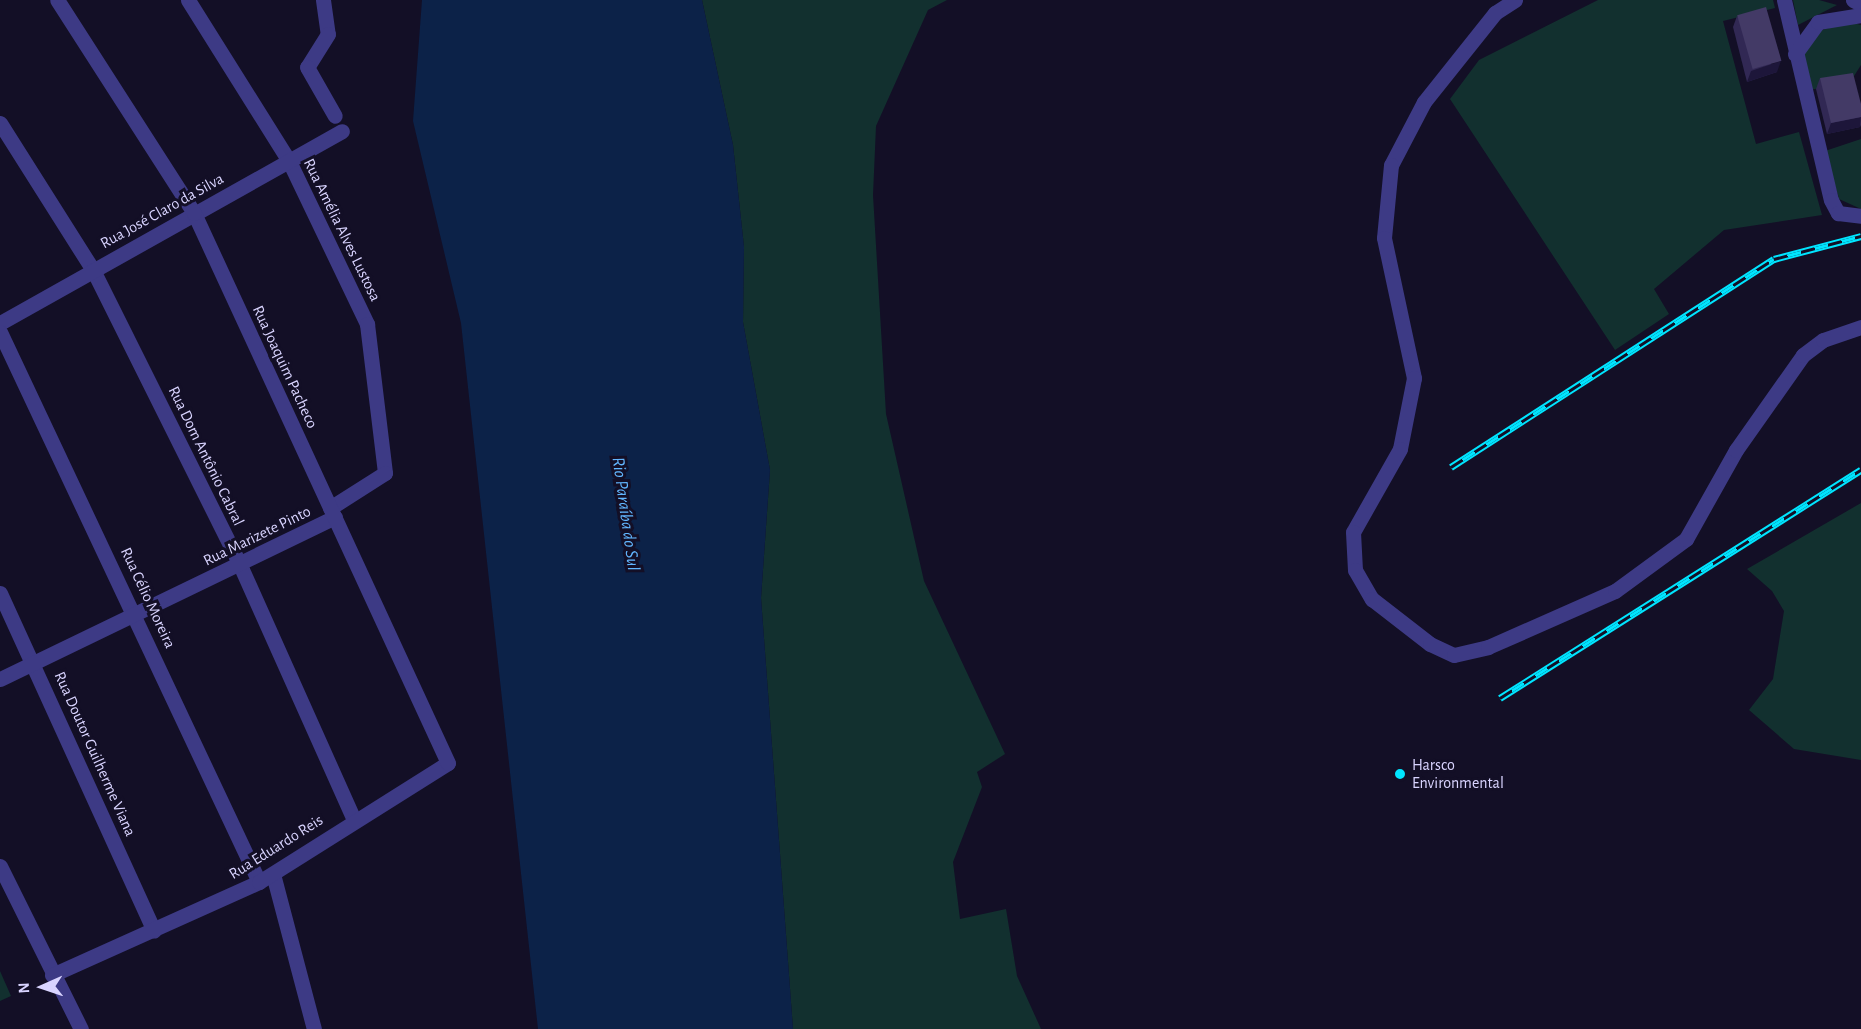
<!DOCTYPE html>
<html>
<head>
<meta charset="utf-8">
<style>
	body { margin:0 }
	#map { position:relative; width:1861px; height:1029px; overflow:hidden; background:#130f26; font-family:"Alegreya Sans",sans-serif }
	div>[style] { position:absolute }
	.green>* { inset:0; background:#12302f }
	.water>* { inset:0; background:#0c2248 }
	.minor>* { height:15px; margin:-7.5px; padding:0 7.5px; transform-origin:7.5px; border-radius:7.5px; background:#3d3a85 }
	.rail>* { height:7px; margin-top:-3.5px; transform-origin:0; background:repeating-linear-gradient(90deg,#130f26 0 14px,#00e5ff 0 28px); box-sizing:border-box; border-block:2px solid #00e5ff }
	.wall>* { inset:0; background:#312854 }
	.shaded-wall>* { inset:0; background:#1d163a }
	.building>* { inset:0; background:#433a66; transform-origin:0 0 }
	.dots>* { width:16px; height:16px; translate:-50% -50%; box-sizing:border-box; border:3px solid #130f26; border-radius:50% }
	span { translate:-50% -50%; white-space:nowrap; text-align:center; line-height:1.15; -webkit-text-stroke:6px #130f26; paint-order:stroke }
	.street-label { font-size:16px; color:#d9d4ff }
	.poi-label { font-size:16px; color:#d9d4ff }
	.left { translate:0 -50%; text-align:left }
	.water-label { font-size:18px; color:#62b6ff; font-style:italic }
	.north { position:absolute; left:12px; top:957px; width:60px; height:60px; -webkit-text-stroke:4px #130f26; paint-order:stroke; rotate:267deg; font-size:16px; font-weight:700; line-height:24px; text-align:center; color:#d9d4ff }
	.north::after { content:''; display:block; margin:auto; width:21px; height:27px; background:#d9d4ff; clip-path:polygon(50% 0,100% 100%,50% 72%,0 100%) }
</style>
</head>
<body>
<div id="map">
	<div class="green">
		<div style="clip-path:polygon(702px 0,947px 0,928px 10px,876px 126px,873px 195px,886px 414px,924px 581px,1005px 754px,977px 772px,982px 787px,953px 862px,960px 919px,1006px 909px,1017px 976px,1041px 1029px,793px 1029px,761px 598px,770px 470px,743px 322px,744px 247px,733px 145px)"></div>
		<div style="clip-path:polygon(1598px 0,1773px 0,1775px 8px,1723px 21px,1756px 144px,1799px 132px,1822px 215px,1724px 230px,1654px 289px,1669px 314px,1615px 350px,1450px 99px,1479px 60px)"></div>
		<div style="clip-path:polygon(1793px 0,1819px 0,1837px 5px,1798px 25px)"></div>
		<div style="clip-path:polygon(1850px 22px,1861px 25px,1861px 65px,1849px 84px,1808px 90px,1804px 54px,1822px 30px)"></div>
		<div style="clip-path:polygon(1861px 139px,1861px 209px,1839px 199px,1825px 151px)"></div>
		<div style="clip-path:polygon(1861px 503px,1861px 760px,1794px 749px,1749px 710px,1773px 679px,1784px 611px,1772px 591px,1747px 569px)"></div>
		<div style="clip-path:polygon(0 971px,11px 996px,0 1001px)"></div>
	</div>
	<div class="water">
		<div style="clip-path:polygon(422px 0,702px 0,733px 145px,744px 247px,743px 322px,770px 470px,761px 598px,793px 1029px,538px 1029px,461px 323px,413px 121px)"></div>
	</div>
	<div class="minor">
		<div style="left:188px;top:0;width:190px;rotate:57.9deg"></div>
		<div style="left:289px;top:161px;width:181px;rotate:64.4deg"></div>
		<div style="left:367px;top:324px;width:150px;rotate:83.1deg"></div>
		<div style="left:385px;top:473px;width:65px;rotate:147.5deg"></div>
		<div style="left:323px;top:0;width:34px;rotate:82deg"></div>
		<div style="left:328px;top:34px;width:39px;rotate:122deg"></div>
		<div style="left:307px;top:67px;width:56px;rotate:60.3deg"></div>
		<div style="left:1515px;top:0;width:24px;rotate:147deg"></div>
		<div style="left:1495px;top:13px;width:114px;rotate:128.6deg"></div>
		<div style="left:1424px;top:102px;width:71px;rotate:117.6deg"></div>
		<div style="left:1391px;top:165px;width:73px;rotate:95.5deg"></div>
		<div style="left:1384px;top:238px;width:143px;rotate:77.9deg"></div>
		<div style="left:1414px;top:378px;width:72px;rotate:101.2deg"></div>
		<div style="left:1400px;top:449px;width:95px;rotate:119.5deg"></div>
		<div style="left:1353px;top:532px;width:38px;rotate:87deg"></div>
		<div style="left:1355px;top:570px;width:34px;rotate:60deg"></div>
		<div style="left:1372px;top:599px;width:73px;rotate:37.8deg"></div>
		<div style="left:1430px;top:644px;width:26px;rotate:25deg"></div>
		<div style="left:1454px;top:655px;width:35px;rotate:-13deg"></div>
		<div style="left:1488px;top:647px;width:139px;rotate:-23.8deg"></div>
		<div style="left:1615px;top:591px;width:88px;rotate:-36.2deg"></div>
		<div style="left:1686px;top:539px;width:102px;rotate:-60.7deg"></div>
		<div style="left:1736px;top:450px;width:116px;rotate:-54.8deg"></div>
		<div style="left:1803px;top:355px;width:25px;rotate:-37deg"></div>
		<div style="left:1823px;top:340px;width:40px;rotate:-18.9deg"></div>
		<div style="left:1784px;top:0;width:205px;rotate:76.8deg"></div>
		<div style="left:1831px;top:200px;width:15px;rotate:62deg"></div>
		<div style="left:1838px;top:213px;width:23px;rotate:7deg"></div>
		<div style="left:1853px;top:0;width:9px;rotate:27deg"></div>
		<div style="left:1795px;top:54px;width:39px;rotate:-54deg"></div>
		<div style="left:1818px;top:22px;width:44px;rotate:-9.2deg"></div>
		<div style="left:0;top:123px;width:174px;rotate:57.7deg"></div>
		<div style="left:93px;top:270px;width:330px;rotate:63.5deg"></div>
		<div style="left:240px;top:565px;width:277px;rotate:65.9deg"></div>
		<div style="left:0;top:323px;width:392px;rotate:-29.3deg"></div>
		<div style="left:0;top:332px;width:608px;rotate:64.78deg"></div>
		<div style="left:0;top:593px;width:371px;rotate:65.5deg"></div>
		<div style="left:0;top:679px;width:372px;rotate:-25.8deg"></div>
		<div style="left:0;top:866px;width:182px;rotate:63.6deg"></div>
		<div style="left:273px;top:874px;width:160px;rotate:75.2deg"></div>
		<div style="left:52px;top:975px;width:227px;rotate:-24.2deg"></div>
		<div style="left:259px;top:882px;width:223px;rotate:-32.2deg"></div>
		<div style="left:448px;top:763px;width:606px;rotate:-114.79deg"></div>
		<div style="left:194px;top:213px;width:253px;rotate:-122.7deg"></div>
	</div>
	<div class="rail">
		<div style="left:1451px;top:467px;width:384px;rotate:-32.8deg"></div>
		<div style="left:1774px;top:259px;width:90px;rotate:-14.8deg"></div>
		<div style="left:1500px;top:698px;width:427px;rotate:-32.3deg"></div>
	</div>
	<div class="wall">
		<div style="clip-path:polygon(1737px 16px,1777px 72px,1747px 82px,1733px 27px)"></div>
		<div style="clip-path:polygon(1820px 78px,1861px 104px,1861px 125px,1860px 127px,1827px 134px,1816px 89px)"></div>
	</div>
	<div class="shaded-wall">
		<div style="clip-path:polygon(1781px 61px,1777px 72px,1747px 82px,1751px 71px)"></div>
		<div style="clip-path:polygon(1861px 117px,1860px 127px,1827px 134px,1831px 123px)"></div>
	</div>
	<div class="building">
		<div style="left:1766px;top:7px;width:56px;height:30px;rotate:74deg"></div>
		<div style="clip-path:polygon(1853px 73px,1861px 104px,1861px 117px,1831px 123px,1820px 78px)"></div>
	</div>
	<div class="dots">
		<div style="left:1400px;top:774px;background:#00e5ff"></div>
	</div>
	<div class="street-label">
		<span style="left:162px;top:211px;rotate:-29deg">Rua José Claro da Silva</span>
		<span style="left:342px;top:230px;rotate:64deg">Rua Amélia Alves Lustosa</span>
		<span style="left:285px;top:367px;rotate:65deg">Rua Joaquim Pacheco</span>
		<span style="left:206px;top:456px;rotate:64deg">Rua Dom Antônio Cabral</span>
		<span style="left:257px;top:536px;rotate:-26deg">Rua Marizete Pinto</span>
		<span style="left:148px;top:598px;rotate:65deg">Rua Célio Moreira</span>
		<span style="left:95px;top:754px;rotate:66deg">Rua Doutor Guilherme Viana</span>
		<span style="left:276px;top:847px;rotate:-32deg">Rua Eduardo Reis</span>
	</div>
	<div class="poi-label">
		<span class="left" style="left:1412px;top:774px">Harsco<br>Environmental</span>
	</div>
	<div class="water-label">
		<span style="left:625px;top:514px;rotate:82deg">Rio Paraíba do Sul</span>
	</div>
	<div class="north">N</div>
</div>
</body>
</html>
